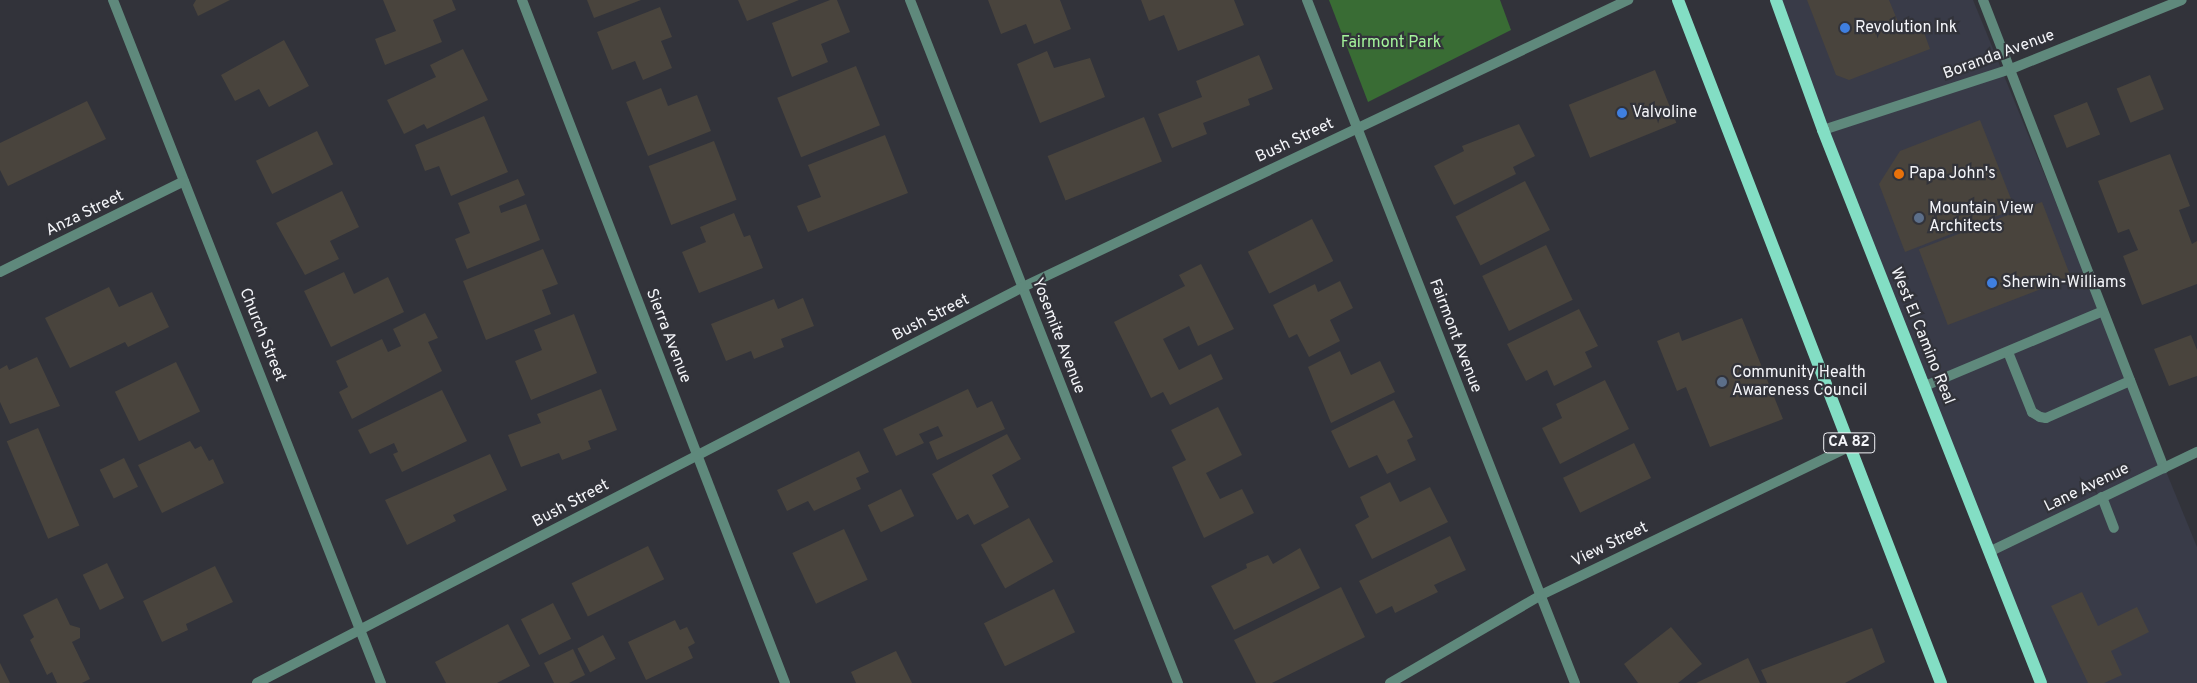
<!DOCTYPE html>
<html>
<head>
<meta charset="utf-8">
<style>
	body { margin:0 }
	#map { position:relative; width:2197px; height:683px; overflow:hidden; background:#32333a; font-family:Overpass,sans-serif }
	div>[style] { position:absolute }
	.built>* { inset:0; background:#393b48 }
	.green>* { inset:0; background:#396c34 }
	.building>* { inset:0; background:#49443d; transform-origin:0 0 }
	.lane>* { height:10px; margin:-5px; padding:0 5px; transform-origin:5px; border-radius:5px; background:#5f897c }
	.street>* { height:10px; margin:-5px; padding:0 5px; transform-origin:5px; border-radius:5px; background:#5f897c }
	.primary>* { height:12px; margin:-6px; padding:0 6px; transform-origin:6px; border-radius:6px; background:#83dec4 }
	.dots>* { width:14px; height:14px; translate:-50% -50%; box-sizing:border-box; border:2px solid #32333a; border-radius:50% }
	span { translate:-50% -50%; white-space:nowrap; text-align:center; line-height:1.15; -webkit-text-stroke:4.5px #32333a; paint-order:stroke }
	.shield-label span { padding:1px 4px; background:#32333a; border:1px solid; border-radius:4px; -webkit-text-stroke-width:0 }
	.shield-label { font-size:15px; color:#f4f5f9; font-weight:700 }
	.poi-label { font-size:16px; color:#f4f5f9 }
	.left { translate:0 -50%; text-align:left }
	.park-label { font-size:16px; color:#a4f49b }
	.street-label { font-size:16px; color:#f4f5f9 }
</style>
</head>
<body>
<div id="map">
	<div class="built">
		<div style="clip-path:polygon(1776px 0,1973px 0,2197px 547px,2197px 683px,2041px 683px)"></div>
	</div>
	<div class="green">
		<div style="clip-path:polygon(1329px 0,1500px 0,1511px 30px,1368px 102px)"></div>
	</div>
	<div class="building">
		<div style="clip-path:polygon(196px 0,230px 0,198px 16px,193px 5px)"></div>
		<div style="clip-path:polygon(383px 0,452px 0,456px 10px,433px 20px,442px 42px,385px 65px,375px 39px,396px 31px)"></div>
		<div style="clip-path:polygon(587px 0,641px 0,594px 18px)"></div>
		<div style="clip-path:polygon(738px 0,799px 0,747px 21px)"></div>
		<div style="clip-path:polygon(830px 0,837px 0,850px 32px,821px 44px,828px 62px,792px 77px,772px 23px)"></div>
		<div style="clip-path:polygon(988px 0,1060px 0,1071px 29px,1034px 44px,1026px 24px,1001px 34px)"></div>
		<div style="clip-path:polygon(1141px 0,1234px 0,1244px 25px,1178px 51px,1164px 15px,1149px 21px)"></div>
		<div style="clip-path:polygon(1807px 0,1889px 0,1903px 34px,1922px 27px,1930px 49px,1849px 80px,1836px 75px)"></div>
		<div style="clip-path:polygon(660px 7px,672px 37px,661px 41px,672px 68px,643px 80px,635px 61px,612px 70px,597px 32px)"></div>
		<div style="clip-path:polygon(284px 40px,309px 86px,269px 107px,259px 89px,235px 101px,221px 75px)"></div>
		<div style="clip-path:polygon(463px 49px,488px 100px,427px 129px,424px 124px,404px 134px,387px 100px,436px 77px,430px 65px)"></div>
		<div style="clip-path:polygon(1047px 51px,1054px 68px,1090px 58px,1105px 97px,1040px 123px,1017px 64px)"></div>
		<div style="clip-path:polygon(1259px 55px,1273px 89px,1248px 99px,1250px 105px,1203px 123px,1207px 134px,1172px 148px,1158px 114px,1202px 97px,1196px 81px)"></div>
		<div style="left:856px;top:66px;width:64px;height:85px;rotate:68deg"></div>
		<div style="left:1655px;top:70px;width:57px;height:93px;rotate:68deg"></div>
		<div style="left:2150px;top:75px;width:37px;height:36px;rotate:68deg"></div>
		<div style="clip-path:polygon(661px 88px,668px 106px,697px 95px,711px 131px,648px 156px,626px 102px)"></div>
		<div style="clip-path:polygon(87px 101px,106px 139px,8px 186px,0 170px,0 143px)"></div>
		<div style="left:2087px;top:102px;width:35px;height:36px;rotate:68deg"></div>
		<div style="clip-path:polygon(484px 116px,508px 172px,451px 196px,439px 166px,425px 171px,415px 145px)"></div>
		<div style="left:1144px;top:117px;width:48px;height:104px;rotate:68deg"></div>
		<div style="clip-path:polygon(1980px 120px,2015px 209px,1905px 252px,1879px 184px,1900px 151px)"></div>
		<div style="clip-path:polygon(1519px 124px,1535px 156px,1513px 167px,1516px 174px,1454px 205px,1434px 166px,1464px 151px,1462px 146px)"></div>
		<div style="left:317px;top:131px;width:37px;height:68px;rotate:64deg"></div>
		<div style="clip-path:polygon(885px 135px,908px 193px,808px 232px,797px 206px,821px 197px,808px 165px)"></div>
		<div style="left:714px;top:141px;width:63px;height:70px;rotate:69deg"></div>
		<div style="clip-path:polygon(2170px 154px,2190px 206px,2179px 210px,2192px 244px,2197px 241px,2197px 284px,2142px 305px,2123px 256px,2138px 250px,2129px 229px,2118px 233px,2098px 181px)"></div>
		<div style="clip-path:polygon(518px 179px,525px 195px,499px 206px,501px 213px,526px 204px,540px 240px,467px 269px,455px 239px,470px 233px,458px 203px)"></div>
		<div style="left:1525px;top:181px;width:55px;height:78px;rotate:63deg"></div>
		<div style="clip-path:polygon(342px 191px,359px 227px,330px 241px,339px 259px,305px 275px,276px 223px)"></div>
		<div style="left:2042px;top:202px;width:81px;height:132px;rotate:69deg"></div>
		<div style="clip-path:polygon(734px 213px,744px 237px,750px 235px,763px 268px,699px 293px,682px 252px,706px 242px,700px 227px)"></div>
		<div style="left:1312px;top:219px;width:47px;height:72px;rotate:63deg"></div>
		<div style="left:1546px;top:245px;width:61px;height:71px;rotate:64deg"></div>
		<div style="clip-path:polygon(543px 249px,558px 284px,542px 290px,551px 314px,486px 340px,463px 281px)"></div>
		<div style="clip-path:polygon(1201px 264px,1234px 329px,1198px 346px,1189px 326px,1163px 339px,1179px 370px,1211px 354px,1223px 379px,1170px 405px,1163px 392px,1151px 398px,1114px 322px,1185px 286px,1179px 275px)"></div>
		<div style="clip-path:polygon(344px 272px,354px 294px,388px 277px,404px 312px,331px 347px,304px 291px)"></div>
		<div style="clip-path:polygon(1340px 281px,1353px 308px,1330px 320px,1340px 341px,1309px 357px,1297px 334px,1289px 338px,1273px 305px,1315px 284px,1318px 292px)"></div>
		<div style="clip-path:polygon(109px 287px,119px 307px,152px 292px,169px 327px,128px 347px,125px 342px,70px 368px,45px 318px)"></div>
		<div style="clip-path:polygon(803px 298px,814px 326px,781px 339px,784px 347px,754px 359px,751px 351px,726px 361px,711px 324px,774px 299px,778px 309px)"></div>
		<div style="clip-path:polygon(1579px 309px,1598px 346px,1585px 352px,1592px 367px,1554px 386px,1547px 370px,1526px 381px,1507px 344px)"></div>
		<div style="clip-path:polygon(425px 313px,438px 338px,428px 342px,442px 371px,352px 419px,339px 392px,348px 387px,336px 361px,382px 339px,388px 352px,401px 346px,393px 329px)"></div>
		<div style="clip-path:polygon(574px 314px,597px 373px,531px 400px,515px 361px,542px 350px,534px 330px)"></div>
		<div style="clip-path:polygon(1742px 318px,1783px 419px,1710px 447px,1686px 387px,1677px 391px,1657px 341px,1679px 332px,1682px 341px)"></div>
		<div style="clip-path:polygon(2191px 335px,2197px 350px,2197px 376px,2169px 386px,2154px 349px)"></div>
		<div style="clip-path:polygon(1340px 351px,1351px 375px,1380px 361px,1395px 392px,1331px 423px,1308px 367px)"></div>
		<div style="clip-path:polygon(37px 357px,60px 406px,10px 424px,0 402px,0 369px,7px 365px,9px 370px)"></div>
		<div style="left:176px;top:362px;width:55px;height:68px;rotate:64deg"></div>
		<div style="clip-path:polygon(1605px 380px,1629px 429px,1560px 464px,1542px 428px,1562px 418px,1556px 404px)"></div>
		<div style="clip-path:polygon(601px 389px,617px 430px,588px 441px,591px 449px,562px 460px,559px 453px,521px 467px,508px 435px,541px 423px,537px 414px)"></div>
		<div style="clip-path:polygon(968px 389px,977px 408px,992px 401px,1005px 429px,937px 460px,929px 442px,943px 436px,938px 426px,919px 434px,924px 443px,896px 456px,883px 429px)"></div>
		<div style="clip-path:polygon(442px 390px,467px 441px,402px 472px,393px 454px,398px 452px,394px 443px,370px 454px,358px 430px)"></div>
		<div style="clip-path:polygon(1394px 400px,1413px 437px,1407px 440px,1416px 460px,1387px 474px,1377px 455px,1349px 468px,1331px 431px)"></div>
		<div style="clip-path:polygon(1218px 407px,1242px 455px,1206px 473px,1220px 499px,1242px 489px,1254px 513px,1204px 538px,1172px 467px,1186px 460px,1171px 430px)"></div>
		<div style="left:38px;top:428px;width:106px;height:34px;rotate:67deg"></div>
		<div style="clip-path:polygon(1007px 434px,1021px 459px,992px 475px,1009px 507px,974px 525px,968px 514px,957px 520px,932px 474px)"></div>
		<div style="clip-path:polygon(190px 441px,195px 449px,201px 446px,209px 461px,213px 459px,224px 483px,162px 513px,138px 465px)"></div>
		<div style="left:1634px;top:443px;width:39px;height:79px;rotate:64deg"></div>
		<div style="clip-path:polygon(859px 451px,869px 472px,856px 478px,861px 489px,814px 511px,808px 501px,787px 511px,777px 490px)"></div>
		<div style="clip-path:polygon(490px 454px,507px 490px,453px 515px,456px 521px,407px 545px,385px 500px)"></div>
		<div style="left:124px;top:458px;width:32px;height:27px;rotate:64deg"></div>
		<div style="clip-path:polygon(1390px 482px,1400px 502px,1430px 487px,1448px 522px,1372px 559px,1355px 525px,1369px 517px,1360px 497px)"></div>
		<div style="left:901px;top:489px;width:30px;height:37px;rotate:64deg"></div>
		<div style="left:1029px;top:518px;width:50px;height:55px;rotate:61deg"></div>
		<div style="left:844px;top:529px;width:56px;height:57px;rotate:65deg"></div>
		<div style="clip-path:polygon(1450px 536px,1466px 570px,1434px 585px,1438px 592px,1395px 613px,1392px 606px,1376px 614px,1359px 581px)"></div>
		<div style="left:648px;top:546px;width:37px;height:85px;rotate:64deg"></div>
		<div style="clip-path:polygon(1300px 548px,1320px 588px,1234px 630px,1211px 586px,1247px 568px,1246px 564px,1268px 555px,1273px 564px)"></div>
		<div style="left:107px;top:563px;width:39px;height:27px;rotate:64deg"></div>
		<div style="clip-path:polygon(215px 566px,233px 602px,186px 624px,188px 630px,162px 642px,143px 601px)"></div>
		<div style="clip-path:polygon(1341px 587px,1365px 637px,1272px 683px,1256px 683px,1234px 640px)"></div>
		<div style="left:1054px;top:589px;width:48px;height:78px;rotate:64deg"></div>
		<div style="clip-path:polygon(2082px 592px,2098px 626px,2137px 607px,2149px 632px,2111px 651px,2122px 675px,2104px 683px,2088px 683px,2051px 606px)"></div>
		<div style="clip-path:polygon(57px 598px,70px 625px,80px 628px,80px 638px,72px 642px,90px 679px,82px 683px,57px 683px,52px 672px,47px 675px,30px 640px,34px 637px,23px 615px)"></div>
		<div style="left:553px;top:603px;width:40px;height:36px;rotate:63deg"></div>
		<div style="clip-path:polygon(675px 620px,680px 630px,687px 627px,695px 643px,688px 647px,693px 658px,646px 680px,628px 642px)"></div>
		<div style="clip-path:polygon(508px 624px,530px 666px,497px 683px,446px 683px,435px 662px)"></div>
		<div style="clip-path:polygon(1671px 627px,1702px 664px,1678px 683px,1638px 683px,1624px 664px)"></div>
		<div style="clip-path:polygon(1872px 628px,1885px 662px,1845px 683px,1767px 683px,1761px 670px)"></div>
		<div style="left:603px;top:635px;width:27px;height:29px;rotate:62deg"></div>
		<div style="clip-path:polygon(573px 649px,585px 675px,569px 683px,554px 683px,544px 663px)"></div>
		<div style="clip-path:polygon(896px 651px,912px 683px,856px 683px,851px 672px)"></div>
		<div style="clip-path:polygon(1748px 658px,1760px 683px,1696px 683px)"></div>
		<div style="clip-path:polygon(0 663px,10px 683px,0 683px)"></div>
	</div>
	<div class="lane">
		<div style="left:1983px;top:0;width:502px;rotate:68.86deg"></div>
		<div style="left:2008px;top:352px;width:65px;rotate:68.2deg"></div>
		<div style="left:2032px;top:412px;width:9px;rotate:32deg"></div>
		<div style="left:2040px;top:417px;width:6px;rotate:9deg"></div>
		<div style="left:2046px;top:418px;width:92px;rotate:-23.8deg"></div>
		<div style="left:1925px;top:386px;width:193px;rotate:-22.8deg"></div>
		<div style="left:2102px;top:497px;width:33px;rotate:69deg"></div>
	</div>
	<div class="street">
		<div style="left:113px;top:0;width:734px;rotate:68.58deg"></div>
		<div style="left:522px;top:0;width:732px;rotate:68.94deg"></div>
		<div style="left:910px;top:0;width:734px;rotate:68.58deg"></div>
		<div style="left:1307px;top:0;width:734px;rotate:68.58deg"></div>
		<div style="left:1823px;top:130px;width:198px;rotate:-18deg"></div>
		<div style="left:2011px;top:69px;width:184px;rotate:-22deg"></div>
		<div style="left:0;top:272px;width:205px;rotate:-26.3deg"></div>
		<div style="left:1991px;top:551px;width:229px;rotate:-25.7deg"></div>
		<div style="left:257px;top:683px;width:862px;rotate:-27.34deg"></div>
		<div style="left:1023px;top:287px;width:670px;rotate:-25.38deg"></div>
		<div style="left:1390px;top:683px;width:175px;rotate:-30.2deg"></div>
		<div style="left:1541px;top:595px;width:343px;rotate:-25.7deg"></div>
	</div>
	<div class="primary">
		<div style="left:1678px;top:0;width:732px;rotate:68.94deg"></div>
		<div style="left:1776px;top:0;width:138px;rotate:70.1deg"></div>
		<div style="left:1823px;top:130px;width:594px;rotate:68.48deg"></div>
	</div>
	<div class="dots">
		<div style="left:1845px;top:28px;background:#3f7fe0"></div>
		<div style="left:1622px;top:113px;background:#3f7fe0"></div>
		<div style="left:1899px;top:174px;background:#e8710a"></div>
		<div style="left:1919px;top:218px;background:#5c6f8a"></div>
		<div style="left:1992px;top:283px;background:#3f7fe0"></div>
		<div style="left:1722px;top:382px;background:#5c6f8a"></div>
	</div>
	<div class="shield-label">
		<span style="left:1849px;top:443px">CA 82</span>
	</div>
	<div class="poi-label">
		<span class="left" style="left:1855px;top:28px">Revolution Ink</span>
		<span class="left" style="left:1632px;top:113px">Valvoline</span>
		<span class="left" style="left:1909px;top:174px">Papa John's</span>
		<span class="left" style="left:1929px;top:218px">Mountain View<br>Architects</span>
		<span class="left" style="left:2002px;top:283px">Sherwin-Williams</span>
		<span class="left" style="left:1732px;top:382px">Community Health<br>Awareness Council</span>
	</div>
	<div class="park-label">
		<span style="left:1391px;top:43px">Fairmont Park</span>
	</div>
	<div class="street-label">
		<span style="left:1999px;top:55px;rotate:-20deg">Boranda Avenue</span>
		<span style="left:1295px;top:141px;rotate:-25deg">Bush Street</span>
		<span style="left:85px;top:214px;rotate:-26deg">Anza Street</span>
		<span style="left:931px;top:318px;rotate:-27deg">Bush Street</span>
		<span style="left:262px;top:335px;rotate:68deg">Church Street</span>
		<span style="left:668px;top:336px;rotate:69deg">Sierra Avenue</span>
		<span style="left:1058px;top:336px;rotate:69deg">Yosemite Avenue</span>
		<span style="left:1455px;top:336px;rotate:69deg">Fairmont Avenue</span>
		<span style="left:1922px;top:336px;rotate:68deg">West El Camino Real</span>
		<span style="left:2087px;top:488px;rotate:-26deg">Lane Avenue</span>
		<span style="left:571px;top:504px;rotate:-28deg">Bush Street</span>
		<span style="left:1610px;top:545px;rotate:-26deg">View Street</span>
	</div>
</div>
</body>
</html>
